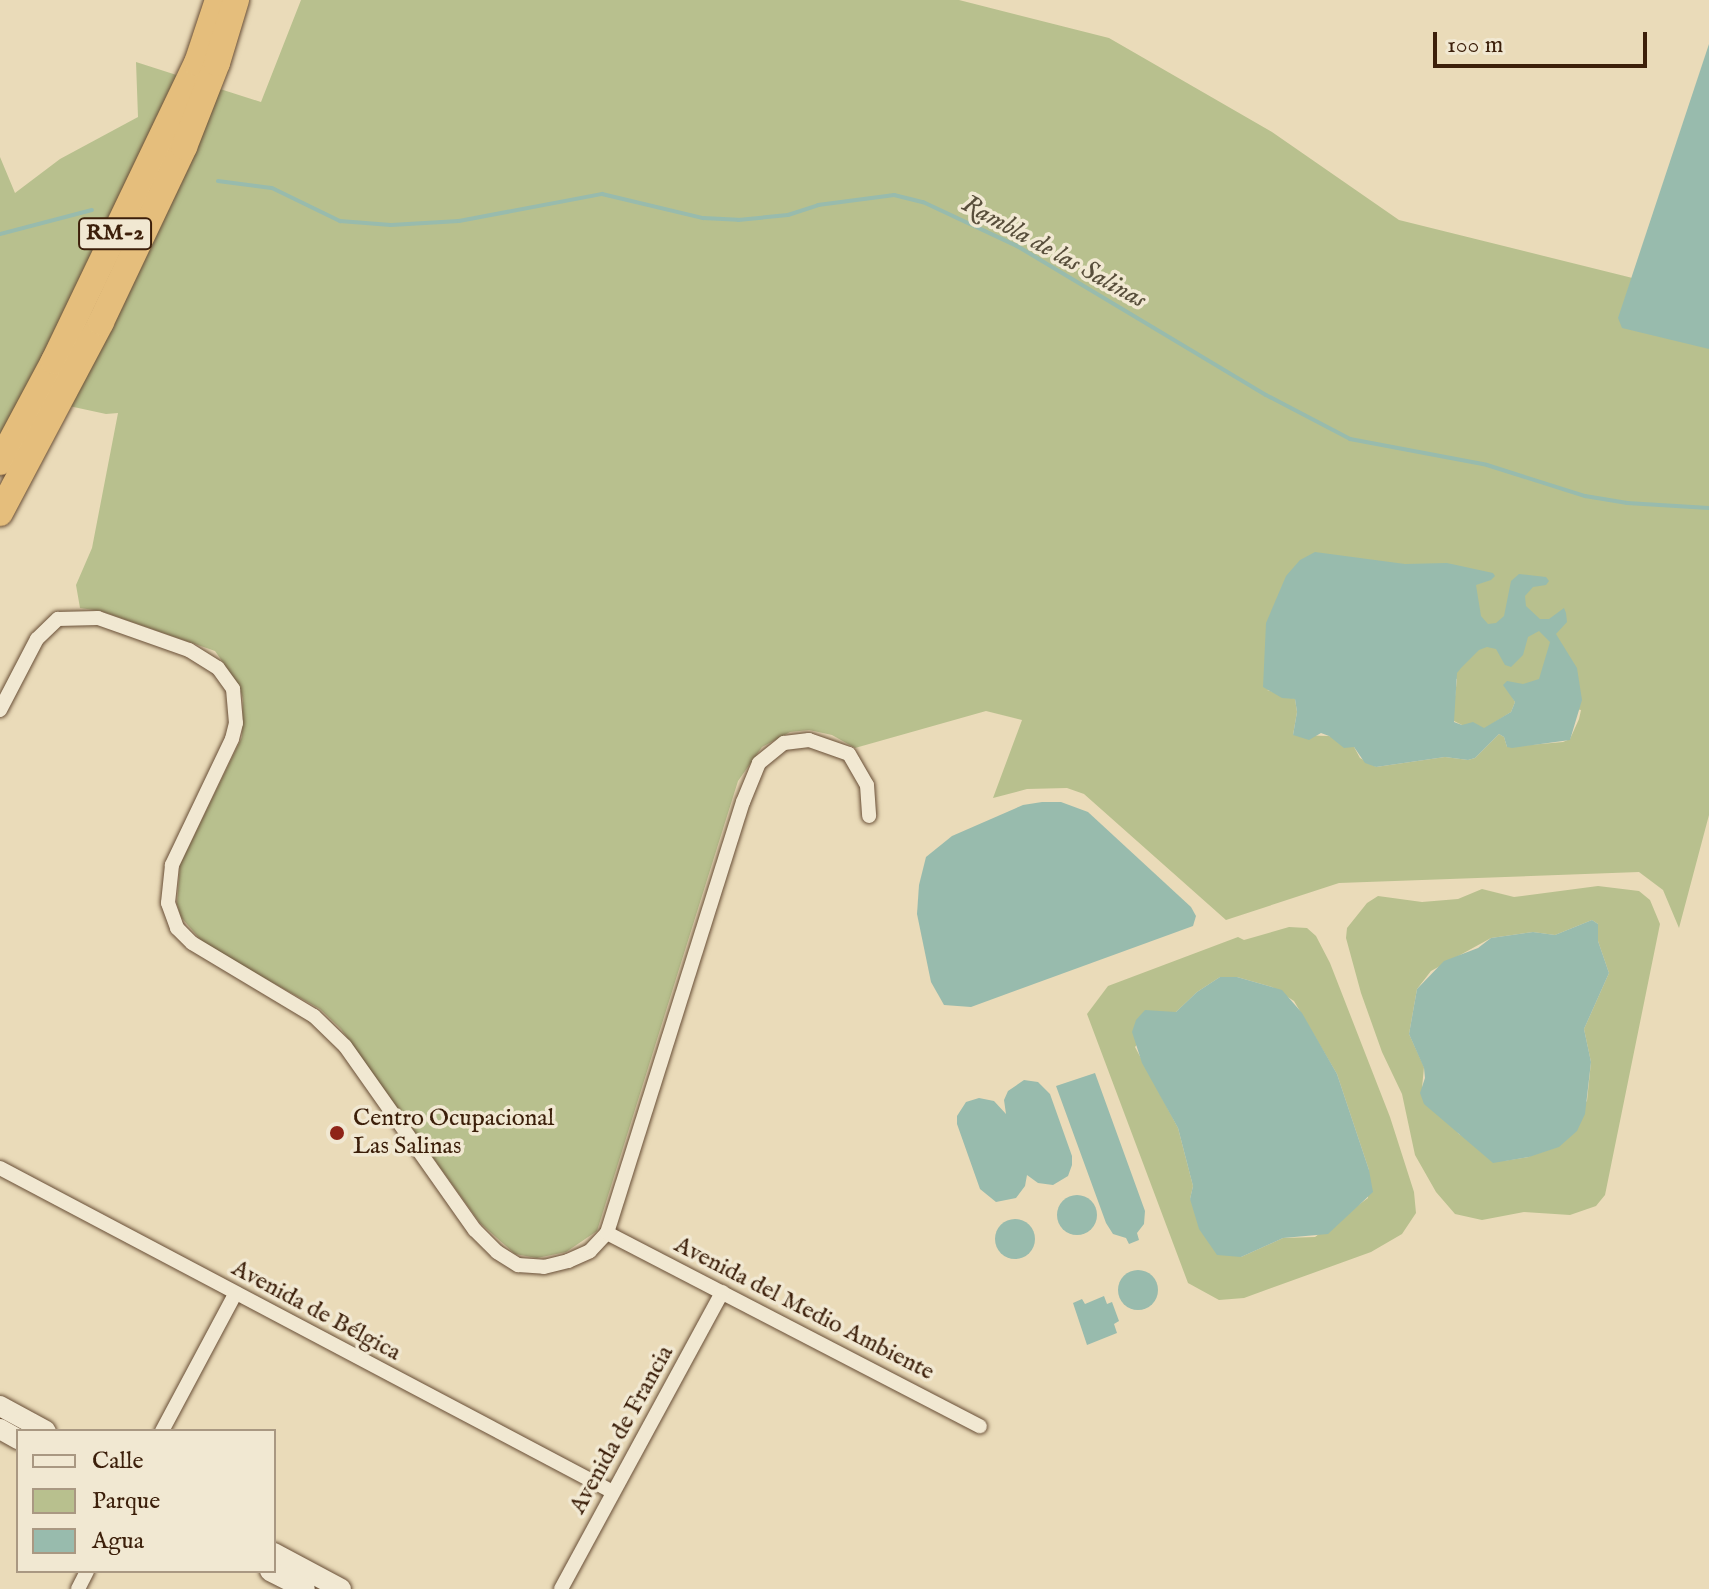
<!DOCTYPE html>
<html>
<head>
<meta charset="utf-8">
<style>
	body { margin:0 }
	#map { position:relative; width:1709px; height:1589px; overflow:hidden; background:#eadbb9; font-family:"IM FELL English",serif }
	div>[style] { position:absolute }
	.green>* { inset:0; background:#b8c08e }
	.water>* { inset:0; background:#98bbad }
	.round { border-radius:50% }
	.stream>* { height:4px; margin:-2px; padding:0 2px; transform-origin:2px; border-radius:2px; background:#98bbad }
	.roads { filter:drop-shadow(0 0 2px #684e36) drop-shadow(0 0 2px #684e36) }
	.street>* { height:14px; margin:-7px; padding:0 7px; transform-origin:7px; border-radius:7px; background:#f1e8d2 }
	.secondary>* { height:20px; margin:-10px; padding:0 10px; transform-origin:10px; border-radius:10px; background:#f1e8d2 }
	.highway>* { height:26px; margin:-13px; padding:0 13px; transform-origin:13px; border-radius:13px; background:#e5be7c }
	.dots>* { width:22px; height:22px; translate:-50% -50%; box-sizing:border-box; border:4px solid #f1e8d2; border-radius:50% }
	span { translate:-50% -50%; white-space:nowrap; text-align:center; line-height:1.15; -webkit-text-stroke:7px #f1e8d2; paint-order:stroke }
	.shield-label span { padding:2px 6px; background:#f1e8d2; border:2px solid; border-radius:6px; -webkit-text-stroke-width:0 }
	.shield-label { font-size:22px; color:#3c1f0a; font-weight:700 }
	.poi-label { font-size:24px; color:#3c1f0a }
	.left { translate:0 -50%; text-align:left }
	.street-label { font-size:24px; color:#3c1f0a }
	.water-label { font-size:26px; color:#584e3b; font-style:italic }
	.legend { position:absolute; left:16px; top:1429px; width:260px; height:144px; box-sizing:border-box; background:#f1e8d2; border:2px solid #a99882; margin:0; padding:10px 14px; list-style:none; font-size:24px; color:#3c1f0a }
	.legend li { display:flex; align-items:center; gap:16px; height:40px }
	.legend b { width:40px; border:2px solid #a99882 }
	.scale { position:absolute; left:1433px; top:32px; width:214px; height:36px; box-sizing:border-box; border:4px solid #3c1f0a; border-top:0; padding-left:10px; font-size:24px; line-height:28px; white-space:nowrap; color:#3c1f0a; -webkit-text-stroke:6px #f1e8d2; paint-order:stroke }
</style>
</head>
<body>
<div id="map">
	<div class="green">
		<div style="clip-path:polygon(evenodd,301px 0,959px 0,1109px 38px,1272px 132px,1399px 220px,1709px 297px,1709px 815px,1679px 928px,1663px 890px,1639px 872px,1339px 883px,1226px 920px,1084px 794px,1067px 788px,1027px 789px,993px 798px,1022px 720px,986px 711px,855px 748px,832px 735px,809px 730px,790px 732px,762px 747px,738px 781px,597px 1231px,566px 1252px,537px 1258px,515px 1254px,480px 1223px,341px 1029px,320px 1009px,205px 945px,181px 917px,177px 904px,180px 865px,242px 737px,243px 699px,239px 685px,215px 651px,101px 611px,80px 608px,76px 585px,92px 548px,118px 413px,106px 414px,32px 398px,0 477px,0 157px,15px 193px,60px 159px,138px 117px,136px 62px,261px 102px,301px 0,1391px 663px,1399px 670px,1411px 667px,1457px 679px,1453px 714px,1454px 721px,1462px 725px,1484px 729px,1511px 712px,1515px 702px,1512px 697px,1581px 710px,1579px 719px,1570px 739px,1563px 742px,1507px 747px,1504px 737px,1499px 734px,1475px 758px,1468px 760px,1445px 757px,1376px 767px,1360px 758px,1354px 747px,1329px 736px,1293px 735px,1297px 712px,1295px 699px,1267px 690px,1391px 663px)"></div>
		<div style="clip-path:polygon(evenodd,1598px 886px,1639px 891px,1650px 900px,1660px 924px,1605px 1195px,1596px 1206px,1570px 1215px,1524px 1212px,1482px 1220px,1455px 1214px,1436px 1192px,1415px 1155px,1402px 1094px,1382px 1052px,1361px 993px,1346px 938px,1347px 928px,1367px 903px,1378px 896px,1422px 902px,1458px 899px,1482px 889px,1514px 897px,1598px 886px,1592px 920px,1598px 924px,1598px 941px,1609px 973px,1584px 1029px,1591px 1062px,1587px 1101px,1529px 1157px,1503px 1161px,1459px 1134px,1422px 1088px,1424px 1067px,1409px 1034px,1417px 989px,1431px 971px,1491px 938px,1533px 932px,1555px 935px,1592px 920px)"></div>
		<div style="clip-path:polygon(evenodd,1289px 927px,1307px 928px,1316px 936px,1330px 963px,1390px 1117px,1414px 1192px,1416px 1213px,1402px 1234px,1371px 1252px,1244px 1298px,1219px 1300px,1188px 1283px,1087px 1014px,1108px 986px,1238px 937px,1244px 940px,1289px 927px,1220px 977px,1237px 977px,1272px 987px,1294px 1001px,1337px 1074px,1369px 1170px,1368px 1198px,1315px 1237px,1283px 1238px,1241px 1257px,1190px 1199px,1193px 1186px,1178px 1128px,1135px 1047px,1166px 1012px,1176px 1012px,1197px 992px,1220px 977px)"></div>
	</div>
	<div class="water">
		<div style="clip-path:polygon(1709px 44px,1709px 349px,1622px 328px,1618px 318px)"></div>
		<div style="clip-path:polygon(evenodd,1315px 552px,1405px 564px,1447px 563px,1493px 573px,1495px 576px,1491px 580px,1476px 585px,1481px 616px,1488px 624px,1496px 623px,1504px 616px,1511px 581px,1519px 574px,1546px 577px,1549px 581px,1546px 585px,1533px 587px,1525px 596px,1526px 606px,1540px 619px,1549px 619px,1564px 608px,1566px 613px,1567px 622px,1556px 634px,1577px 668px,1582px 700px,1570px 740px,1512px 748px,1507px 747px,1504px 737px,1499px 734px,1475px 758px,1468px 760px,1445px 757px,1376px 767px,1365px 763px,1354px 747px,1344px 748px,1329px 736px,1321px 733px,1309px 740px,1293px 735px,1297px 712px,1295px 699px,1282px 698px,1263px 687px,1266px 623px,1286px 576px,1300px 560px,1315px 552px,1539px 631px,1550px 642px,1539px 679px,1523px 684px,1507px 681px,1503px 685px,1515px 702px,1511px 712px,1484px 728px,1473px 722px,1462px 725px,1454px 722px,1457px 673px,1461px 668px,1479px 650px,1487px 647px,1496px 649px,1505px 665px,1511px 667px,1523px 655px,1528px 637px,1539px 631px)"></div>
		<div style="clip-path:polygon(1042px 802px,1061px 802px,1088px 812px,1191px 907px,1196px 916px,1193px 926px,971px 1007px,944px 1005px,931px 982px,917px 914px,919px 885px,926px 857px,952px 836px,1023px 805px)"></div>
		<div style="clip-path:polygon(1592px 920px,1598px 924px,1598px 941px,1609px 973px,1584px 1029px,1591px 1062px,1585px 1114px,1577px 1131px,1559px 1147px,1529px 1157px,1493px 1163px,1424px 1104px,1420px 1093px,1425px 1078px,1424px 1068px,1409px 1034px,1417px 989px,1444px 961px,1478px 948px,1491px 938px,1533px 932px,1555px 935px)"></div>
		<div style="clip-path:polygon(1220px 977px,1237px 977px,1282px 990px,1302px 1013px,1337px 1074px,1369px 1170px,1373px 1192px,1328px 1234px,1283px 1238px,1241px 1257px,1217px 1255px,1199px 1229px,1190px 1199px,1193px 1186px,1178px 1128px,1142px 1063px,1132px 1032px,1136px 1020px,1145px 1010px,1176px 1012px,1197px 992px)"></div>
		<div style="clip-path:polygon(1095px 1073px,1145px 1211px,1144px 1224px,1137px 1233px,1139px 1240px,1129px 1244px,1126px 1238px,1113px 1234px,1106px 1223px,1056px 1086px)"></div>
		<div style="clip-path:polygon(1024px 1080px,1038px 1082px,1050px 1094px,1072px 1156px,1072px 1165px,1068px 1176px,1053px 1185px,1038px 1183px,1027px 1175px,1025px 1186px,1016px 1198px,996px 1202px,980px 1189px,957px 1124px,957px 1116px,966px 1102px,979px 1098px,994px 1101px,1006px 1114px,1004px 1100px,1008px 1091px)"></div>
		<div class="round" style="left:1057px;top:1195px;width:40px;height:40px"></div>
		<div class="round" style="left:995px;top:1219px;width:40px;height:40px"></div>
		<div class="round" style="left:1118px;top:1270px;width:40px;height:40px"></div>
		<div style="clip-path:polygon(1104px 1296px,1107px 1304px,1112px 1302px,1119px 1321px,1114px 1324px,1117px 1333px,1087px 1345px,1073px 1303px,1082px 1299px,1085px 1304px)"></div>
	</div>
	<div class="stream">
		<div style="left:218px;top:181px;width:54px;rotate:7.4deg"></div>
		<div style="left:272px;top:188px;width:76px;rotate:25.9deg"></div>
		<div style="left:340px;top:221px;width:51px;rotate:4.5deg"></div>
		<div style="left:391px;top:225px;width:68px;rotate:-3.4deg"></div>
		<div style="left:459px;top:221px;width:146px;rotate:-10.7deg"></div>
		<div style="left:602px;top:194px;width:104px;rotate:13.4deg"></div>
		<div style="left:703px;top:218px;width:35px;rotate:3deg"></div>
		<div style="left:738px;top:220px;width:50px;rotate:-5.7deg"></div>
		<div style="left:788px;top:215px;width:32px;rotate:-18deg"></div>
		<div style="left:818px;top:205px;width:77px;rotate:-7.5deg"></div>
		<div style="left:894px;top:195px;width:30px;rotate:14deg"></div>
		<div style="left:923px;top:202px;width:104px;rotate:25.1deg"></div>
		<div style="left:1017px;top:246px;width:290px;rotate:30.9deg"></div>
		<div style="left:1266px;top:395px;width:95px;rotate:27.6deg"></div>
		<div style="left:1350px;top:439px;width:139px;rotate:10.7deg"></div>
		<div style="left:1487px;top:465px;width:103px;rotate:17.6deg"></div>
		<div style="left:1585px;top:496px;width:43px;rotate:9.5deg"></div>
		<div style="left:1627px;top:503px;width:82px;rotate:3.5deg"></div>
		<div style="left:0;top:234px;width:95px;rotate:-14.6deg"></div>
	</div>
	<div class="roads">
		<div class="street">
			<div style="left:0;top:710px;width:80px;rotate:-62.5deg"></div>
			<div style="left:37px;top:639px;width:29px;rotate:-44deg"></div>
			<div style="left:58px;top:619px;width:40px;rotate:-1.4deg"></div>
			<div style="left:98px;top:618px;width:96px;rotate:19.4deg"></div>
			<div style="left:189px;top:650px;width:34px;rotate:32deg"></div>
			<div style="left:218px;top:668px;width:26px;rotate:54deg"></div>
			<div style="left:233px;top:689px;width:34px;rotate:85deg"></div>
			<div style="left:236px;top:723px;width:16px;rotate:104deg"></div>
			<div style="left:232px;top:739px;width:140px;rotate:115.5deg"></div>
			<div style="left:172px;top:865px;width:38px;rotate:96deg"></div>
			<div style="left:168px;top:903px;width:27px;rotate:70deg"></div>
			<div style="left:177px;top:928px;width:21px;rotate:45deg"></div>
			<div style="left:192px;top:943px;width:142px;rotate:30.9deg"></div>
			<div style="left:314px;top:1016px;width:43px;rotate:44.1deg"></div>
			<div style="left:345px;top:1046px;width:225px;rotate:54.8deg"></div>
			<div style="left:475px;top:1230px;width:31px;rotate:45deg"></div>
			<div style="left:497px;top:1252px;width:25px;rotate:32deg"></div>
			<div style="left:518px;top:1265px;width:26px;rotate:4deg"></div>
			<div style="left:544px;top:1267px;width:25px;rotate:-14deg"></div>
			<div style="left:568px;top:1261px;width:24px;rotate:-24deg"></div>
			<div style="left:590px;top:1251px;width:25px;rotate:-47deg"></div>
			<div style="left:607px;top:1233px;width:452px;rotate:-72.5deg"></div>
			<div style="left:743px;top:802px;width:42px;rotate:-67.7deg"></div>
			<div style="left:759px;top:763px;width:32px;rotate:-39deg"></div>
			<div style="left:784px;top:743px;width:25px;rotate:-7deg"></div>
			<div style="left:809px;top:740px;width:42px;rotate:19.3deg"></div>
			<div style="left:849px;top:754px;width:36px;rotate:60deg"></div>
			<div style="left:867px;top:785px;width:31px;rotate:86deg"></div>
			<div style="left:0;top:1168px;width:693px;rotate:27.86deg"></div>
			<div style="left:607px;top:1233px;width:420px;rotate:27.4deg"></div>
			<div style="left:162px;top:1431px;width:155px;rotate:-61.9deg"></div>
			<div style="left:78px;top:1589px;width:20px;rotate:-63deg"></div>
			<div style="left:561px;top:1589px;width:338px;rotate:-61.5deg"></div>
		</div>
		<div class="secondary">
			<div style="left:0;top:1406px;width:52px;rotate:28.5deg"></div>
			<div style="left:0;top:1429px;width:21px;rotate:29deg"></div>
			<div style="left:274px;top:1553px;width:76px;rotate:28.2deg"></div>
			<div style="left:270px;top:1571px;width:39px;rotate:27deg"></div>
		</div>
		<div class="highway">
			<div style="left:0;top:462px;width:115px;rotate:-61.9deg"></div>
			<div style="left:54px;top:361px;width:331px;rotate:-64.4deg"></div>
			<div style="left:197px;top:63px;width:66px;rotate:-71.6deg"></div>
			<div style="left:0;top:513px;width:216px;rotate:-62.1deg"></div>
			<div style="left:101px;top:322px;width:194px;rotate:-64.6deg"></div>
			<div style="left:184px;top:147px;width:90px;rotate:-68.6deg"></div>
			<div style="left:217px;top:63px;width:66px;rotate:-73.2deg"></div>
		</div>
	</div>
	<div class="dots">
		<div style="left:337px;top:1133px;background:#8f2418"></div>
	</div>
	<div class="shield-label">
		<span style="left:115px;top:234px">RM-2</span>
	</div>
	<div class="poi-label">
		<span class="left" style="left:353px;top:1133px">Centro Ocupacional<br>Las Salinas</span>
	</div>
	<div class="street-label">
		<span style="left:804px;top:1309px;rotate:27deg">Avenida del Medio Ambiente</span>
		<span style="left:316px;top:1311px;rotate:28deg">Avenida de Bélgica</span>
		<span style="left:622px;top:1430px;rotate:-61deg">Avenida de Francia</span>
	</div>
	<div class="water-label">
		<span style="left:1054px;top:252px;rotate:29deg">Rambla de las Salinas</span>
	</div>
	<ul class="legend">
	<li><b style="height:10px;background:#f1e8d2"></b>Calle</li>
	<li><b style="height:22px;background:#b8c08e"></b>Parque</li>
	<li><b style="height:22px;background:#98bbad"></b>Agua</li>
	</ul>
	<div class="scale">100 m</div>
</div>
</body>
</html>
